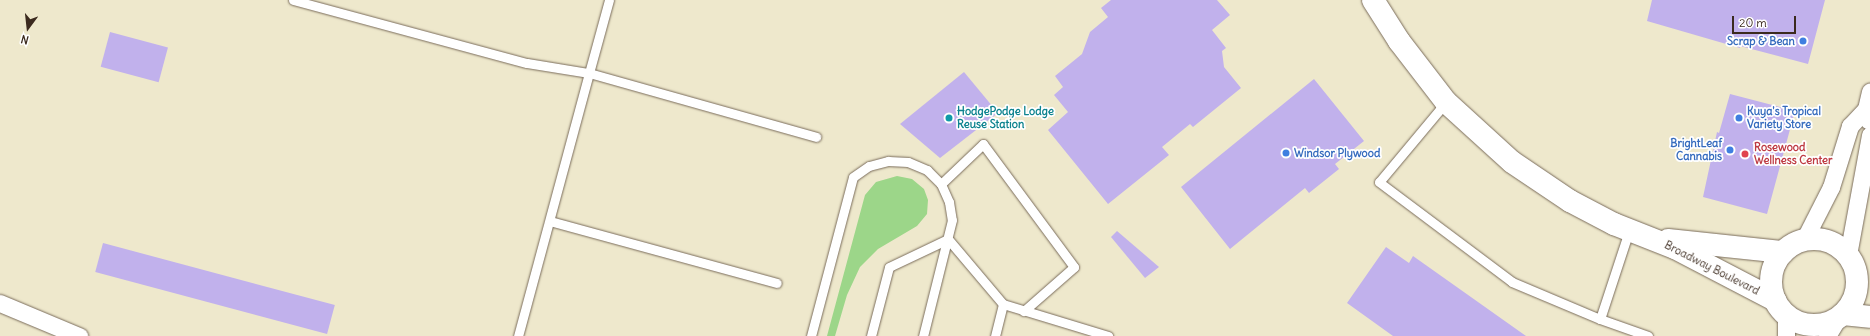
<!DOCTYPE html>
<html>
<head>
<meta charset="utf-8">
<style>
	body { margin:0 }
	#map { position:relative; width:1870px; height:336px; overflow:hidden; background:#eee8cc; font-family:Delius,sans-serif }
	div>[style] { position:absolute }
	.green>* { inset:0; background:#9cd689 }
	.building>* { inset:0; background:#c1b1ec; transform-origin:0 0 }
	.roads { filter:drop-shadow(0 0 1px #7a6c5b) drop-shadow(0 0 1px #7a6c5b) }
	.service>* { height:9px; margin:-4.5px; padding:0 4.5px; transform-origin:4.5px; border-radius:4.5px; background:#fff }
	.minor>* { height:17px; margin:-8.5px; padding:0 8.5px; transform-origin:8.5px; border-radius:8.5px; background:#fff }
	.tertiary>* { height:22px; margin:-11px; padding:0 11px; transform-origin:11px; border-radius:11px; background:#fff }
	.tertiary>.ring { margin:-11px; padding:0; box-sizing:content-box; background:none; border:22px solid #fff; border-radius:50% }
	.dots>* { width:11px; height:11px; translate:-50% -50%; box-sizing:border-box; border:2px solid #fff; border-radius:50% }
	span { translate:-50% -50%; white-space:nowrap; text-align:center; line-height:1.15; -webkit-text-stroke:3.5px #fff; paint-order:stroke }
	.shop-label { font-size:11px; color:#366cbe; font-weight:700 }
	.right { translate:-100% -50%; text-align:right }
	.left { translate:0 -50%; text-align:left }
	.culture-label { font-size:11px; color:#0d838f; font-weight:700 }
	.health-label { font-size:11px; color:#be3a42; font-weight:700 }
	.street-label { font-size:11px; color:#3b2a1e }
	.north { position:absolute; left:8px; top:8px; width:40px; height:40px; -webkit-text-stroke:3px #fff; paint-order:stroke; rotate:195deg; font-size:11px; font-weight:700; line-height:16px; text-align:center; color:#3b2a1e }
	.north::after { content:''; display:block; margin:auto; width:14px; height:18px; background:#3b2a1e; clip-path:polygon(50% 0,100% 100%,50% 72%,0 100%) }
	.scale { position:absolute; left:1732px; top:16px; width:64px; height:18px; box-sizing:border-box; border:2px solid #3b2a1e; border-top:0; padding-left:5px; font-size:12px; line-height:14px; white-space:nowrap; color:#3b2a1e; -webkit-text-stroke:3px #fff; paint-order:stroke }
</style>
</head>
<body>
<div id="map">
	<div class="green">
		<div style="clip-path:polygon(897px 176px,912px 179px,924px 189px,928px 200px,927px 214px,917px 226px,878px 249px,860px 267px,847px 295px,835px 336px,827px 336px,865px 195px,876px 182px)"></div>
	</div>
	<div class="building">
		<div style="clip-path:polygon(1111px 0,1217px 0,1230px 15px,1212px 30px,1226px 48px,1222px 51px,1224px 67px,1241px 88px,1193px 127px,1190px 124px,1162px 147px,1169px 155px,1108px 204px,1048px 130px,1068px 112px,1054px 95px,1063px 87px,1055px 76px,1082px 54px,1090px 32px,1108px 17px,1101px 8px)"></div>
		<div style="clip-path:polygon(1652px 0,1825px 0,1808px 64px,1740px 46px,1740px 48px,1647px 21px)"></div>
		<div style="left:110px;top:32px;width:60px;height:36px;rotate:15deg"></div>
		<div style="clip-path:polygon(964px 72px,998px 113px,940px 158px,900px 124px)"></div>
		<div style="clip-path:polygon(1314px 79px,1364px 141px,1335px 164px,1339px 169px,1309px 193px,1305px 188px,1230px 249px,1181px 187px)"></div>
		<div style="clip-path:polygon(1730px 94px,1795px 111px,1767px 214px,1703px 197px,1717px 132px,1719px 133px)"></div>
		<div style="clip-path:polygon(1117px 231px,1159px 267px,1145px 278px,1111px 237px)"></div>
		<div style="left:103px;top:243px;width:240px;height:30px;rotate:15deg"></div>
		<div style="clip-path:polygon(1386px 247px,1409px 263px,1413px 256px,1526px 336px,1393px 336px,1347px 303px)"></div>
	</div>
	<div class="roads">
		<div class="service">
			<div style="left:293px;top:0;width:242px;rotate:15.1deg"></div>
			<div style="left:527px;top:63px;width:63px;rotate:9.2deg"></div>
			<div style="left:589px;top:73px;width:272px;rotate:105.1deg"></div>
			<div style="left:609px;top:0;width:76px;rotate:105.3deg"></div>
			<div style="left:589px;top:73px;width:236px;rotate:15.7deg"></div>
			<div style="left:1446px;top:102px;width:104px;rotate:129.9deg"></div>
			<div style="left:1379px;top:182px;width:166px;rotate:36.9deg"></div>
			<div style="left:1512px;top:282px;width:95px;rotate:22.8deg"></div>
			<div style="left:1600px;top:319px;width:93px;rotate:-71.8deg"></div>
			<div style="left:941px;top:184px;width:58px;rotate:-43.6deg"></div>
			<div style="left:983px;top:144px;width:153px;rotate:53.5deg"></div>
			<div style="left:1074px;top:267px;width:67px;rotate:138.7deg"></div>
			<div style="left:550px;top:221px;width:235px;rotate:15.3deg"></div>
			<div style="left:1003px;top:304px;width:110px;rotate:16.9deg"></div>
			<div style="left:1600px;top:319px;width:51px;rotate:19.5deg"></div>
			<div style="left:811px;top:336px;width:164px;rotate:-75.2deg"></div>
			<div style="left:853px;top:177px;width:19px;rotate:-35deg"></div>
			<div style="left:869px;top:166px;width:20px;rotate:-15deg"></div>
			<div style="left:888px;top:161px;width:20px;rotate:3deg"></div>
			<div style="left:908px;top:162px;width:21px;rotate:23deg"></div>
			<div style="left:927px;top:170px;width:20px;rotate:45deg"></div>
			<div style="left:941px;top:184px;width:20px;rotate:66deg"></div>
			<div style="left:949px;top:202px;width:18px;rotate:81deg"></div>
			<div style="left:952px;top:220px;width:120px;rotate:104deg"></div>
			<div style="left:871px;top:336px;width:71px;rotate:-75.4deg"></div>
			<div style="left:889px;top:267px;width:65px;rotate:-25.4deg"></div>
			<div style="left:948px;top:239px;width:85px;rotate:49.8deg"></div>
			<div style="left:1003px;top:304px;width:33px;rotate:104deg"></div>
		</div>
		<div class="minor">
			<div style="left:1868px;top:120px;width:11px;rotate:-100deg"></div>
			<div style="left:1866px;top:109px;width:18px;rotate:-77deg"></div>
			<div style="left:1804px;top:240px;width:59px;rotate:-63deg"></div>
			<div style="left:1831px;top:187px;width:64px;rotate:-72.7deg"></div>
			<div style="left:1850px;top:126px;width:23px;rotate:-47deg"></div>
			<div style="left:1848px;top:255px;width:122px;rotate:-79.6deg"></div>
			<div style="left:0;top:303px;width:86px;rotate:22.7deg"></div>
			<div style="left:1786px;top:315px;width:21px;rotate:90deg"></div>
			<div style="left:1827px;top:336px;width:21px;rotate:-59deg"></div>
		</div>
		<div class="tertiary">
			<div style="left:1373px;top:0;width:49px;rotate:57.6deg"></div>
			<div style="left:1399px;top:41px;width:77px;rotate:52.4deg"></div>
			<div style="left:1446px;top:102px;width:89px;rotate:42.3deg"></div>
			<div style="left:1512px;top:162px;width:70px;rotate:33.9deg"></div>
			<div style="left:1570px;top:201px;width:50px;rotate:27.6deg"></div>
			<div style="left:1614px;top:224px;width:66px;rotate:21.5deg"></div>
			<div style="left:1675px;top:248px;width:113px;rotate:27.5deg"></div>
			<div class="ring" style="left:1771px;top:239px;width:64px;height:64px"></div>
			<div style="left:1668px;top:240px;width:116px;rotate:6deg"></div>
			<div style="left:1843px;top:314px;width:27px;rotate:6deg"></div>
		</div>
	</div>
	<div class="dots">
		<div style="left:1803px;top:41px;background:#3f7fe0"></div>
		<div style="left:949px;top:118px;background:#0f9aa8"></div>
		<div style="left:1739px;top:118px;background:#3f7fe0"></div>
		<div style="left:1730px;top:150px;background:#3f7fe0"></div>
		<div style="left:1286px;top:153px;background:#3f7fe0"></div>
		<div style="left:1745px;top:154px;background:#e0444e"></div>
	</div>
	<div class="shop-label">
		<span class="right" style="left:1795px;top:41px">Scrap &amp; Bean</span>
		<span class="left" style="left:1747px;top:118px">Kuya's Tropical<br>Variety Store</span>
		<span class="right" style="left:1722px;top:150px">BrightLeaf<br>Cannabis</span>
		<span class="left" style="left:1294px;top:153px">Windsor Plywood</span>
	</div>
	<div class="culture-label">
		<span class="left" style="left:957px;top:118px">HodgePodge Lodge<br>Reuse Station</span>
	</div>
	<div class="health-label">
		<span class="left" style="left:1754px;top:154px">Rosewood<br>Wellness Center</span>
	</div>
	<div class="street-label">
		<span style="left:1712px;top:268px;rotate:27deg">Broadway Boulevard</span>
	</div>
	<div class="north">N</div>
	<div class="scale">20 m</div>
</div>
</body>
</html>
